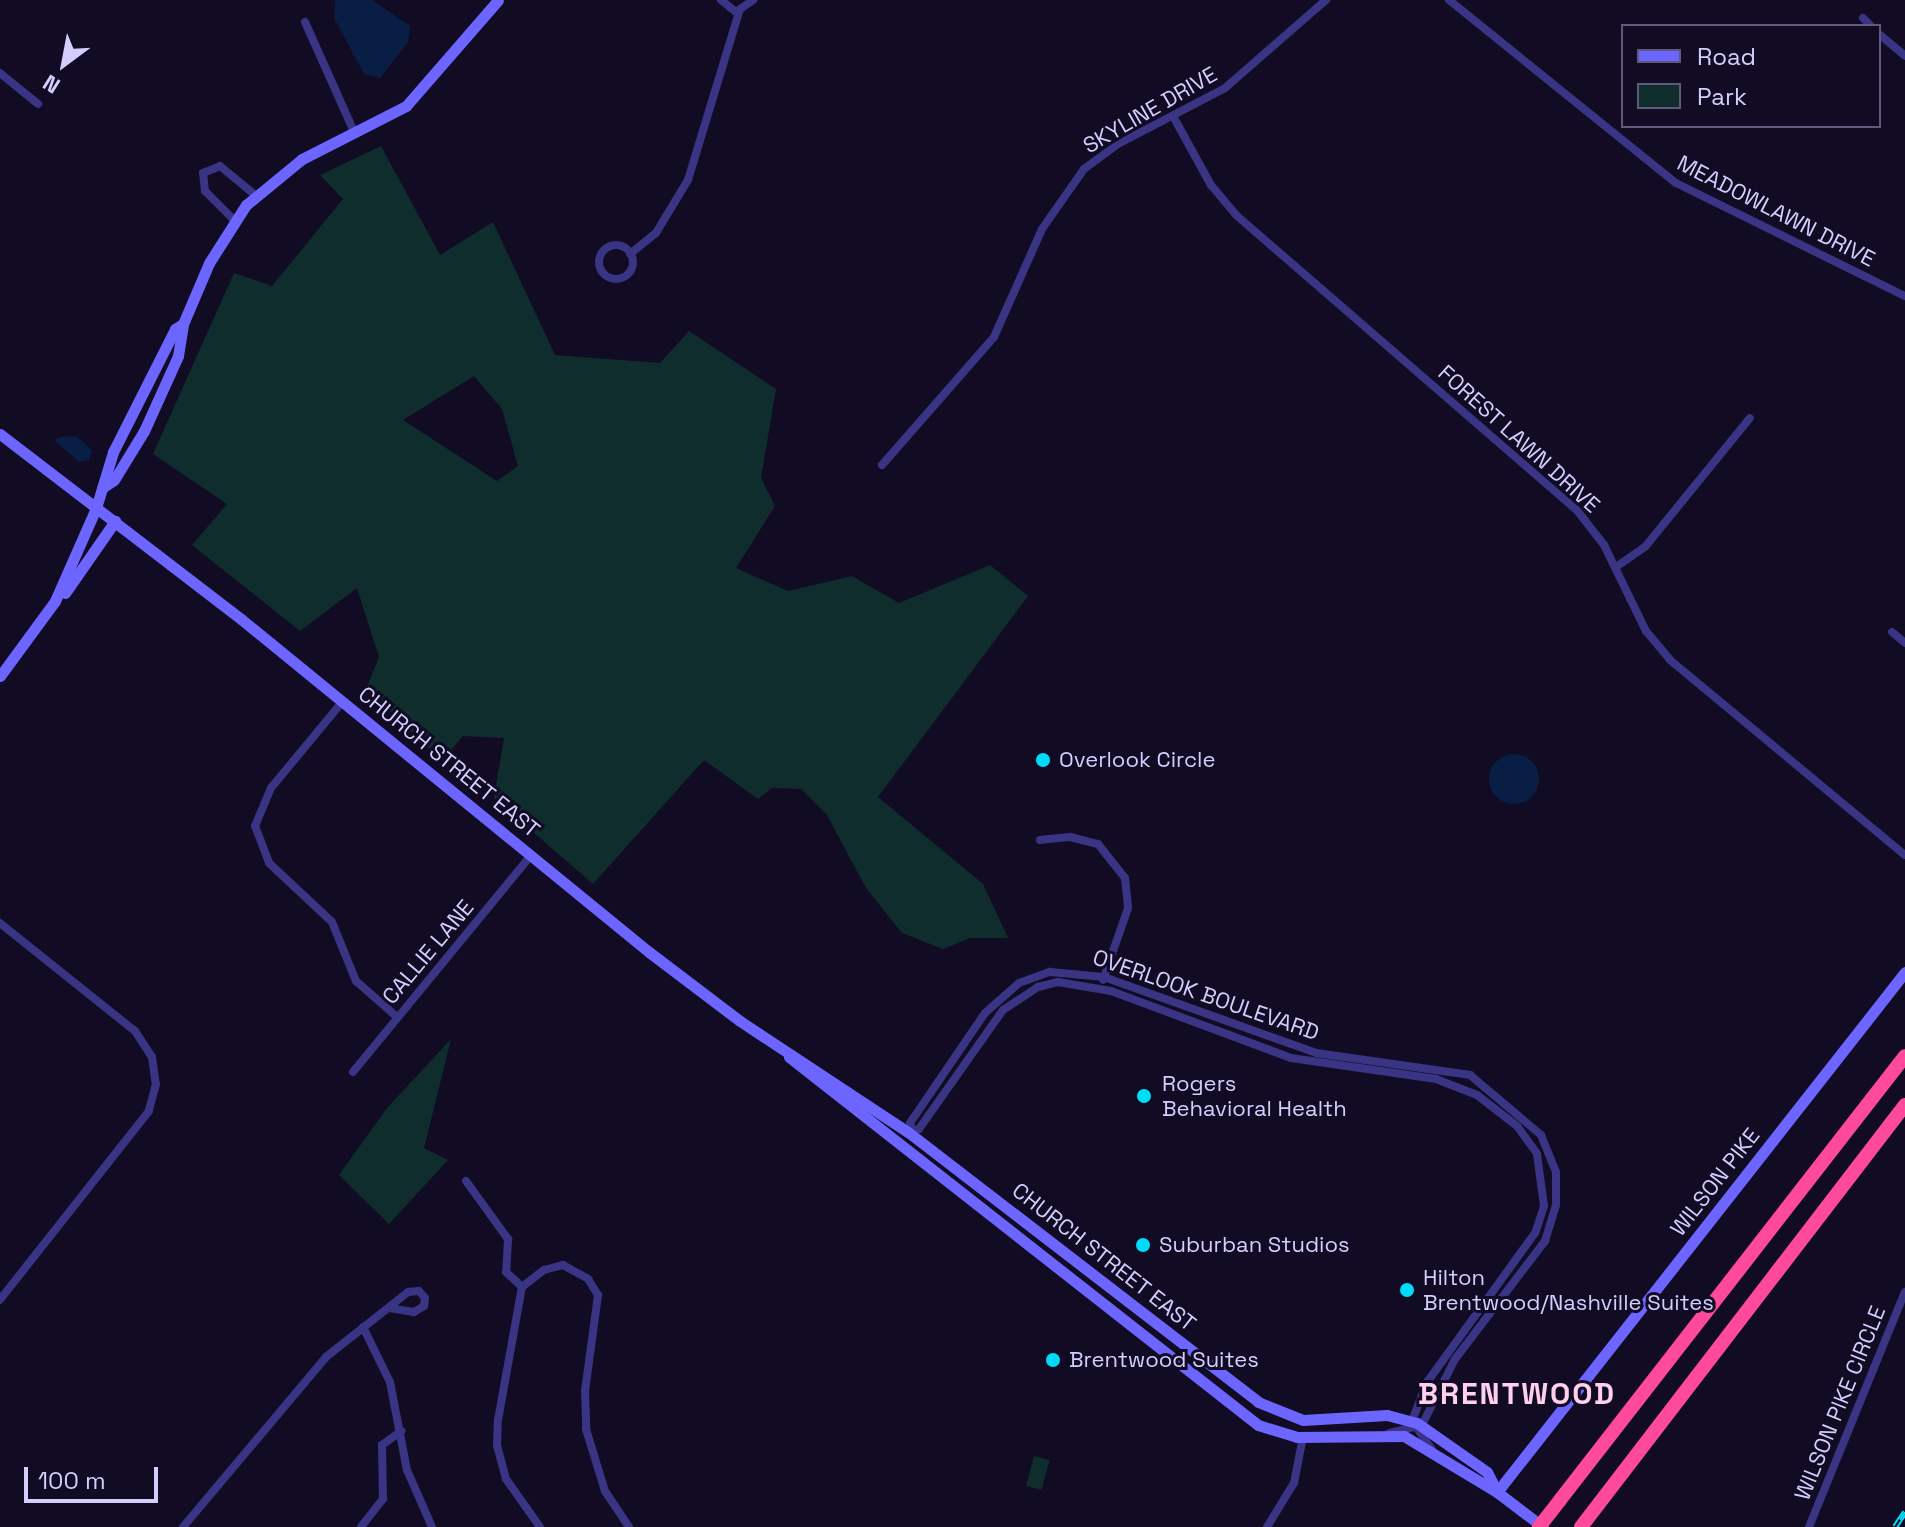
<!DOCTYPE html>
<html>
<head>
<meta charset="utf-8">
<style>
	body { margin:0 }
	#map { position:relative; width:1905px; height:1527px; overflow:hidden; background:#110c23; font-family:"Space Grotesk",sans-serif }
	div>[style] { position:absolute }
	.green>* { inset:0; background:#0f2d2c; transform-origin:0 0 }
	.water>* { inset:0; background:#091e45 }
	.round { border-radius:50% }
	.street>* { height:8px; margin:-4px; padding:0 4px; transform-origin:4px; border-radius:4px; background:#393484 }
	.street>.ring { margin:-4px; padding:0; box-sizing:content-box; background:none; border:8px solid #393484; border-radius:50% }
	.secondary>* { height:11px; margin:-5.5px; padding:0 5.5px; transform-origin:5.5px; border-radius:5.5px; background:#6c65ff }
	.highway>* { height:14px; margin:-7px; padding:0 7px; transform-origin:7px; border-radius:7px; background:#ff499c }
	.rail>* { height:6px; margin-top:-3px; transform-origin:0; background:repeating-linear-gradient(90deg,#110c23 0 9px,#00dbf9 0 18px); box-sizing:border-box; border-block:2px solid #00dbf9 }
	.highway-bridge>* { height:14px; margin:-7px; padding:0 7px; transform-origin:7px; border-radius:7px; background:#ff499c }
	.dots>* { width:22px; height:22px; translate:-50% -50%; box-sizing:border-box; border:4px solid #110c23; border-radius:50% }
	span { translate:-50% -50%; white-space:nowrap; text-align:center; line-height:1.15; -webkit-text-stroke:6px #110c23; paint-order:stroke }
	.street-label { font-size:22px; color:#d4ceff }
	.poi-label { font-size:22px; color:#d4ceff }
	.left { translate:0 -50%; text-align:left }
	.district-label { font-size:30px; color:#ffd0ed; font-weight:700; letter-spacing:2px }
	.legend { position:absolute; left:1621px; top:24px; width:260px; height:104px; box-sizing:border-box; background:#110c23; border:2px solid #5f5a7b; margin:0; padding:10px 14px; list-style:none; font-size:24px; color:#d4ceff }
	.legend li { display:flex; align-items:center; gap:16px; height:40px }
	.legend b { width:40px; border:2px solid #5f5a7b }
	.north { position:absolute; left:24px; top:24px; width:80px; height:80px; -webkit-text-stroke:6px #110c23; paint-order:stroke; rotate:212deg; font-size:22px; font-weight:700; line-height:32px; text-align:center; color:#d4ceff }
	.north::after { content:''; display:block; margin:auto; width:28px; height:36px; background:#d4ceff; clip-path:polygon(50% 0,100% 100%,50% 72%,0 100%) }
	.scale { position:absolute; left:24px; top:1467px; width:134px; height:36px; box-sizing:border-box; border:4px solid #d4ceff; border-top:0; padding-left:10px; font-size:24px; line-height:28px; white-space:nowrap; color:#d4ceff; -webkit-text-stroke:6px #110c23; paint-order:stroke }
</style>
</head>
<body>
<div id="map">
	<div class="green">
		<div style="clip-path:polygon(evenodd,381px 146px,440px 255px,493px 222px,555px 355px,660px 363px,689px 331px,776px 389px,761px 478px,775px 506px,736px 568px,788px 591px,852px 576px,899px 603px,990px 565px,1028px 596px,878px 797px,983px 884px,1008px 938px,970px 938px,943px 949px,902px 933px,866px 888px,827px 815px,801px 789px,772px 788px,758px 799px,704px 760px,593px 884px,494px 798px,504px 738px,463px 736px,442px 761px,366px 689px,379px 657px,357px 588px,300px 631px,192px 545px,227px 504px,153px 454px,234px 273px,272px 286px,343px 199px,320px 175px,381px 146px,474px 376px,502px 409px,518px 466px,497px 481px,403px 420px,474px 376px)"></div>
		<div style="clip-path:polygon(451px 1039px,424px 1148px,448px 1160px,389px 1224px,339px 1175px,387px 1108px)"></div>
		<div style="left:1034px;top:1456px;width:16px;height:31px;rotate:15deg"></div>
	</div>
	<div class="water">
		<div style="clip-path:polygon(335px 0,372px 0,410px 26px,408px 42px,380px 78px,364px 74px,334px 18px)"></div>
		<div style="clip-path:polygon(64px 436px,77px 437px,92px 450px,89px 460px,79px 462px,54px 440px)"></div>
		<div class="round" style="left:1489px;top:754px;width:50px;height:50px"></div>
	</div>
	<div class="street">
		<div style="left:721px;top:0;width:19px;rotate:39deg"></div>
		<div style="left:736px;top:12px;width:21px;rotate:-35deg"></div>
		<div style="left:1449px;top:0;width:292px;rotate:38.9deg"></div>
		<div style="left:1676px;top:183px;width:255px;rotate:26.3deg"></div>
		<div style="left:1863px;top:18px;width:11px;rotate:45deg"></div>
		<div style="left:305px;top:22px;width:123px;rotate:65.9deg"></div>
		<div style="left:1879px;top:34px;width:34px;rotate:40deg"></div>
		<div style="left:0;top:73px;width:49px;rotate:39.2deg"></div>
		<div style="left:1173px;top:116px;width:79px;rotate:61.2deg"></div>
		<div style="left:1211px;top:185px;width:39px;rotate:50deg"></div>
		<div style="left:1236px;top:215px;width:449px;rotate:40.9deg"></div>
		<div style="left:1576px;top:509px;width:46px;rotate:52.1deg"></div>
		<div style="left:1604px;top:545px;width:96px;rotate:64deg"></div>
		<div style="left:1646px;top:631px;width:38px;rotate:50deg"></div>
		<div style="left:1670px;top:660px;width:305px;rotate:39.7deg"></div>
		<div style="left:234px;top:220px;width:41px;rotate:-135deg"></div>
		<div style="left:205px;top:191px;width:18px;rotate:-96deg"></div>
		<div style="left:203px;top:173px;width:18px;rotate:-22deg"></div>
		<div style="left:220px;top:166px;width:45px;rotate:39.6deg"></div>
		<div class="ring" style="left:599px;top:245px;width:26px;height:26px"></div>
		<div style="left:630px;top:254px;width:33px;rotate:-39deg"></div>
		<div style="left:656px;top:233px;width:62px;rotate:-58.9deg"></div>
		<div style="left:688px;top:180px;width:176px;rotate:-73.1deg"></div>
		<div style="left:882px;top:465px;width:170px;rotate:-48.8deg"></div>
		<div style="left:994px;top:337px;width:118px;rotate:-66deg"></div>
		<div style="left:1042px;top:229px;width:73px;rotate:-55deg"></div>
		<div style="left:1084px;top:169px;width:42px;rotate:-36.3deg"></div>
		<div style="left:1118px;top:144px;width:121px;rotate:-27.6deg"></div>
		<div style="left:1225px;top:88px;width:134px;rotate:-41.1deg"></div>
		<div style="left:1616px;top:567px;width:35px;rotate:-35deg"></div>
		<div style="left:1645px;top:547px;width:166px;rotate:-50.9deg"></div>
		<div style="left:1892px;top:632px;width:17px;rotate:40deg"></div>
		<div style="left:343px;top:701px;width:113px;rotate:129.6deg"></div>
		<div style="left:271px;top:788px;width:41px;rotate:112.8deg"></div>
		<div style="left:255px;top:826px;width:40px;rotate:69deg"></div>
		<div style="left:269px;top:863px;width:86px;rotate:43.1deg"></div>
		<div style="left:332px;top:922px;width:64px;rotate:67.9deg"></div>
		<div style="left:356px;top:981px;width:55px;rotate:41.3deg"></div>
		<div style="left:1040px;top:840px;width:30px;rotate:-6deg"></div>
		<div style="left:1070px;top:837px;width:29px;rotate:14deg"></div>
		<div style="left:1098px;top:844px;width:43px;rotate:51.5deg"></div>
		<div style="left:1125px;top:878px;width:30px;rotate:84deg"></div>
		<div style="left:1128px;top:908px;width:76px;rotate:109.1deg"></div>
		<div style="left:0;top:923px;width:173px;rotate:38.7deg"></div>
		<div style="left:135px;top:1031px;width:31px;rotate:57deg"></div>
		<div style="left:152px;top:1057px;width:27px;rotate:82deg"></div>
		<div style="left:156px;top:1084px;width:28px;rotate:105deg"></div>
		<div style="left:149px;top:1111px;width:241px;rotate:128.3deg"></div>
		<div style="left:353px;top:1072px;width:281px;rotate:-50.6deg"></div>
		<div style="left:912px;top:1129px;width:6px;rotate:-108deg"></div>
		<div style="left:910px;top:1123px;width:133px;rotate:-55.7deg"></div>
		<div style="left:985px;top:1013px;width:45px;rotate:-41.4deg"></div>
		<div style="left:1019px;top:983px;width:33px;rotate:-20deg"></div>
		<div style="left:1050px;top:972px;width:54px;rotate:5.3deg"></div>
		<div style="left:1104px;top:977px;width:225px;rotate:19.7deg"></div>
		<div style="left:1316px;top:1053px;width:156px;rotate:8.1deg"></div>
		<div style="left:1470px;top:1075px;width:93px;rotate:40.2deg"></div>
		<div style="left:1541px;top:1135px;width:40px;rotate:68deg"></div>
		<div style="left:1556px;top:1172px;width:33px;rotate:90deg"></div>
		<div style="left:1556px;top:1205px;width:38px;rotate:107deg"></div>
		<div style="left:1545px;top:1241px;width:148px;rotate:127.3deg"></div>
		<div style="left:1455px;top:1359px;width:74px;rotate:116.6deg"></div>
		<div style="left:1422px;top:1425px;width:34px;rotate:166deg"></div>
		<div style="left:909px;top:1131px;width:10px;rotate:-11deg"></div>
		<div style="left:919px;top:1129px;width:146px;rotate:-54.8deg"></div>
		<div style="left:1003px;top:1010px;width:42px;rotate:-33.3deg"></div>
		<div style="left:1038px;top:987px;width:21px;rotate:-14deg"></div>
		<div style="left:1058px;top:982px;width:54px;rotate:9.6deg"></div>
		<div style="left:1111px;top:991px;width:192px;rotate:20.4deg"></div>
		<div style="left:1291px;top:1058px;width:147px;rotate:8.2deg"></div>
		<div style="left:1436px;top:1079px;width:44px;rotate:21.3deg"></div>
		<div style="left:1477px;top:1095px;width:51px;rotate:37.8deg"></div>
		<div style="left:1517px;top:1126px;width:34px;rotate:54deg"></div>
		<div style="left:1537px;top:1154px;width:52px;rotate:82.3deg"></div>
		<div style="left:1544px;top:1206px;width:28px;rotate:108deg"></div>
		<div style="left:1535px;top:1233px;width:184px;rotate:125.9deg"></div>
		<div style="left:1427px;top:1382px;width:42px;rotate:111deg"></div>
		<div style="left:1412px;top:1421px;width:35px;rotate:55deg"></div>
		<div style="left:466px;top:1181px;width:72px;rotate:54.1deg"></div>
		<div style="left:508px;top:1239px;width:33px;rotate:93deg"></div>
		<div style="left:506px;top:1272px;width:22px;rotate:43deg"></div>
		<div style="left:363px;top:1327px;width:61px;rotate:63.9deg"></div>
		<div style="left:390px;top:1382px;width:90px;rotate:79.1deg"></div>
		<div style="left:407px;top:1470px;width:62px;rotate:66.3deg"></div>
		<div style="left:183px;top:1527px;width:222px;rotate:-49.9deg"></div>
		<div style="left:326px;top:1357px;width:105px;rotate:-38.4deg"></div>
		<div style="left:408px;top:1292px;width:11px;rotate:-5deg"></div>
		<div style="left:419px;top:1291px;width:9px;rotate:49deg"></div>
		<div style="left:425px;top:1298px;width:8px;rotate:97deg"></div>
		<div style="left:424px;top:1306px;width:12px;rotate:149deg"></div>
		<div style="left:414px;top:1312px;width:25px;rotate:-171deg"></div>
		<div style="left:361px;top:1527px;width:36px;rotate:-52deg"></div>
		<div style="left:383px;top:1499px;width:54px;rotate:-91.1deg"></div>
		<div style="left:382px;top:1445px;width:24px;rotate:-36deg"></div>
		<div style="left:540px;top:1527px;width:59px;rotate:-125.3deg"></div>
		<div style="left:506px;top:1479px;width:34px;rotate:-105deg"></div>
		<div style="left:497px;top:1446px;width:26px;rotate:-88deg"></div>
		<div style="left:498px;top:1420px;width:135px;rotate:-79.8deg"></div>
		<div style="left:522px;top:1287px;width:28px;rotate:-38deg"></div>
		<div style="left:544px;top:1270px;width:20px;rotate:-15deg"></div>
		<div style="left:563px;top:1265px;width:29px;rotate:29deg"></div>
		<div style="left:588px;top:1279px;width:19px;rotate:58deg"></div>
		<div style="left:598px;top:1295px;width:97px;rotate:97.7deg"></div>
		<div style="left:585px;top:1391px;width:38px;rotate:88deg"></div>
		<div style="left:586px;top:1429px;width:65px;rotate:73deg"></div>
		<div style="left:605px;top:1491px;width:43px;rotate:56.3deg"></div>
		<div style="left:1267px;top:1527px;width:52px;rotate:-58.5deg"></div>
		<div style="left:1294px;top:1483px;width:47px;rotate:-78.9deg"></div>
		<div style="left:1809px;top:1527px;width:254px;rotate:-67.8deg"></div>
	</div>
	<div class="secondary">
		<div style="left:0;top:434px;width:304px;rotate:37.5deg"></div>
		<div style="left:241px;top:619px;width:527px;rotate:39.22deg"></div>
		<div style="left:649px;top:952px;width:114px;rotate:37.2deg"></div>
		<div style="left:740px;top:1021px;width:201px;rotate:33.5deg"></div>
		<div style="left:908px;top:1132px;width:442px;rotate:37.6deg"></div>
		<div style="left:1258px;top:1402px;width:48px;rotate:21.8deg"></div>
		<div style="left:1303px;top:1420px;width:84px;rotate:-3.4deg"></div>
		<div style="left:1387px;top:1415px;width:31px;rotate:15deg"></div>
		<div style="left:1417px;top:1423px;width:85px;rotate:35deg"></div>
		<div style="left:1487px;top:1472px;width:22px;rotate:63deg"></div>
		<div style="left:102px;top:488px;width:14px;rotate:-34deg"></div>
		<div style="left:114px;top:480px;width:57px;rotate:-58.5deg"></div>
		<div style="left:144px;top:431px;width:82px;rotate:-65.6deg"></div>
		<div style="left:178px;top:356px;width:32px;rotate:-81deg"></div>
		<div style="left:183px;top:324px;width:66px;rotate:-66.9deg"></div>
		<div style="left:209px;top:263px;width:69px;rotate:-57.5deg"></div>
		<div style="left:246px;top:205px;width:72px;rotate:-39.4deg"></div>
		<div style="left:302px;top:159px;width:117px;rotate:-27deg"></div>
		<div style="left:406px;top:106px;width:140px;rotate:-49deg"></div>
		<div style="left:65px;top:593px;width:88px;rotate:-55.2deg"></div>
		<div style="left:0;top:676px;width:93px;rotate:-53.7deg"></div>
		<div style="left:55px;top:601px;width:102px;rotate:-66.2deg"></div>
		<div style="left:96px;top:508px;width:59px;rotate:-73.1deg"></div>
		<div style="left:113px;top:452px;width:138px;rotate:-63.2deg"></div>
		<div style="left:175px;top:329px;width:9px;rotate:-32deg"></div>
		<div style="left:789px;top:1057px;width:596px;rotate:38.12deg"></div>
		<div style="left:1258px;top:1425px;width:41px;rotate:17.1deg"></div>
		<div style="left:1297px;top:1437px;width:107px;rotate:-0.5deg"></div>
		<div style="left:1404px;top:1436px;width:109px;rotate:31.1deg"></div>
		<div style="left:1497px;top:1492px;width:58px;rotate:37.3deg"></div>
		<div style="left:1497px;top:1492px;width:661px;rotate:-51.88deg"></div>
	</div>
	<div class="highway">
		<div style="left:1560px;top:1500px;width:562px;rotate:-52.15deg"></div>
		<div style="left:1581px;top:1527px;width:532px;rotate:-52.48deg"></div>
	</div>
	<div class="rail">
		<div style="left:1895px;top:1527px;width:18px;rotate:-56deg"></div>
	</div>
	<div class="highway-bridge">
		<div style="left:1539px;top:1527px;width:34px;rotate:-52deg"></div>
	</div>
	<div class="dots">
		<div style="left:1043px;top:760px;background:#00dbf9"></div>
		<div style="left:1144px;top:1096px;background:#00dbf9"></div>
		<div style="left:1143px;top:1245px;background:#00dbf9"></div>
		<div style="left:1407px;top:1290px;background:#00dbf9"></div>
		<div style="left:1053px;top:1360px;background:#00dbf9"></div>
	</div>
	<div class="street-label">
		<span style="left:1150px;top:110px;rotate:-30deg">SKYLINE DRIVE</span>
		<span style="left:1776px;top:211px;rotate:27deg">MEADOWLAWN DRIVE</span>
		<span style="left:1519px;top:439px;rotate:42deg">FOREST LAWN DRIVE</span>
		<span style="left:449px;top:762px;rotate:39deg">CHURCH STREET EAST</span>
		<span style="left:428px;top:952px;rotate:-50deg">CALLIE LANE</span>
		<span style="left:1206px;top:995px;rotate:19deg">OVERLOOK BOULEVARD</span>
		<span style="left:1715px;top:1182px;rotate:-52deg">WILSON PIKE</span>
		<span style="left:1104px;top:1257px;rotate:38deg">CHURCH STREET EAST</span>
		<span style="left:1840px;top:1403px;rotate:-68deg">WILSON PIKE CIRCLE</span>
	</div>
	<div class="poi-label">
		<span class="left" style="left:1059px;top:760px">Overlook Circle</span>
		<span class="left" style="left:1162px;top:1096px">Rogers<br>Behavioral Health</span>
		<span class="left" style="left:1159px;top:1245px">Suburban Studios</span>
		<span class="left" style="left:1423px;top:1290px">Hilton<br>Brentwood/Nashville Suites</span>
		<span class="left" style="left:1069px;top:1360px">Brentwood Suites</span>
	</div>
	<div class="district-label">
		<span style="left:1517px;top:1394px">BRENTWOOD</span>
	</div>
	<ul class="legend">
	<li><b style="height:10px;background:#6c65ff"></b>Road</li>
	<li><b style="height:22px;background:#0f2d2c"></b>Park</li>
	</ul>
	<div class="north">N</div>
	<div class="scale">100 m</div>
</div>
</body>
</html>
